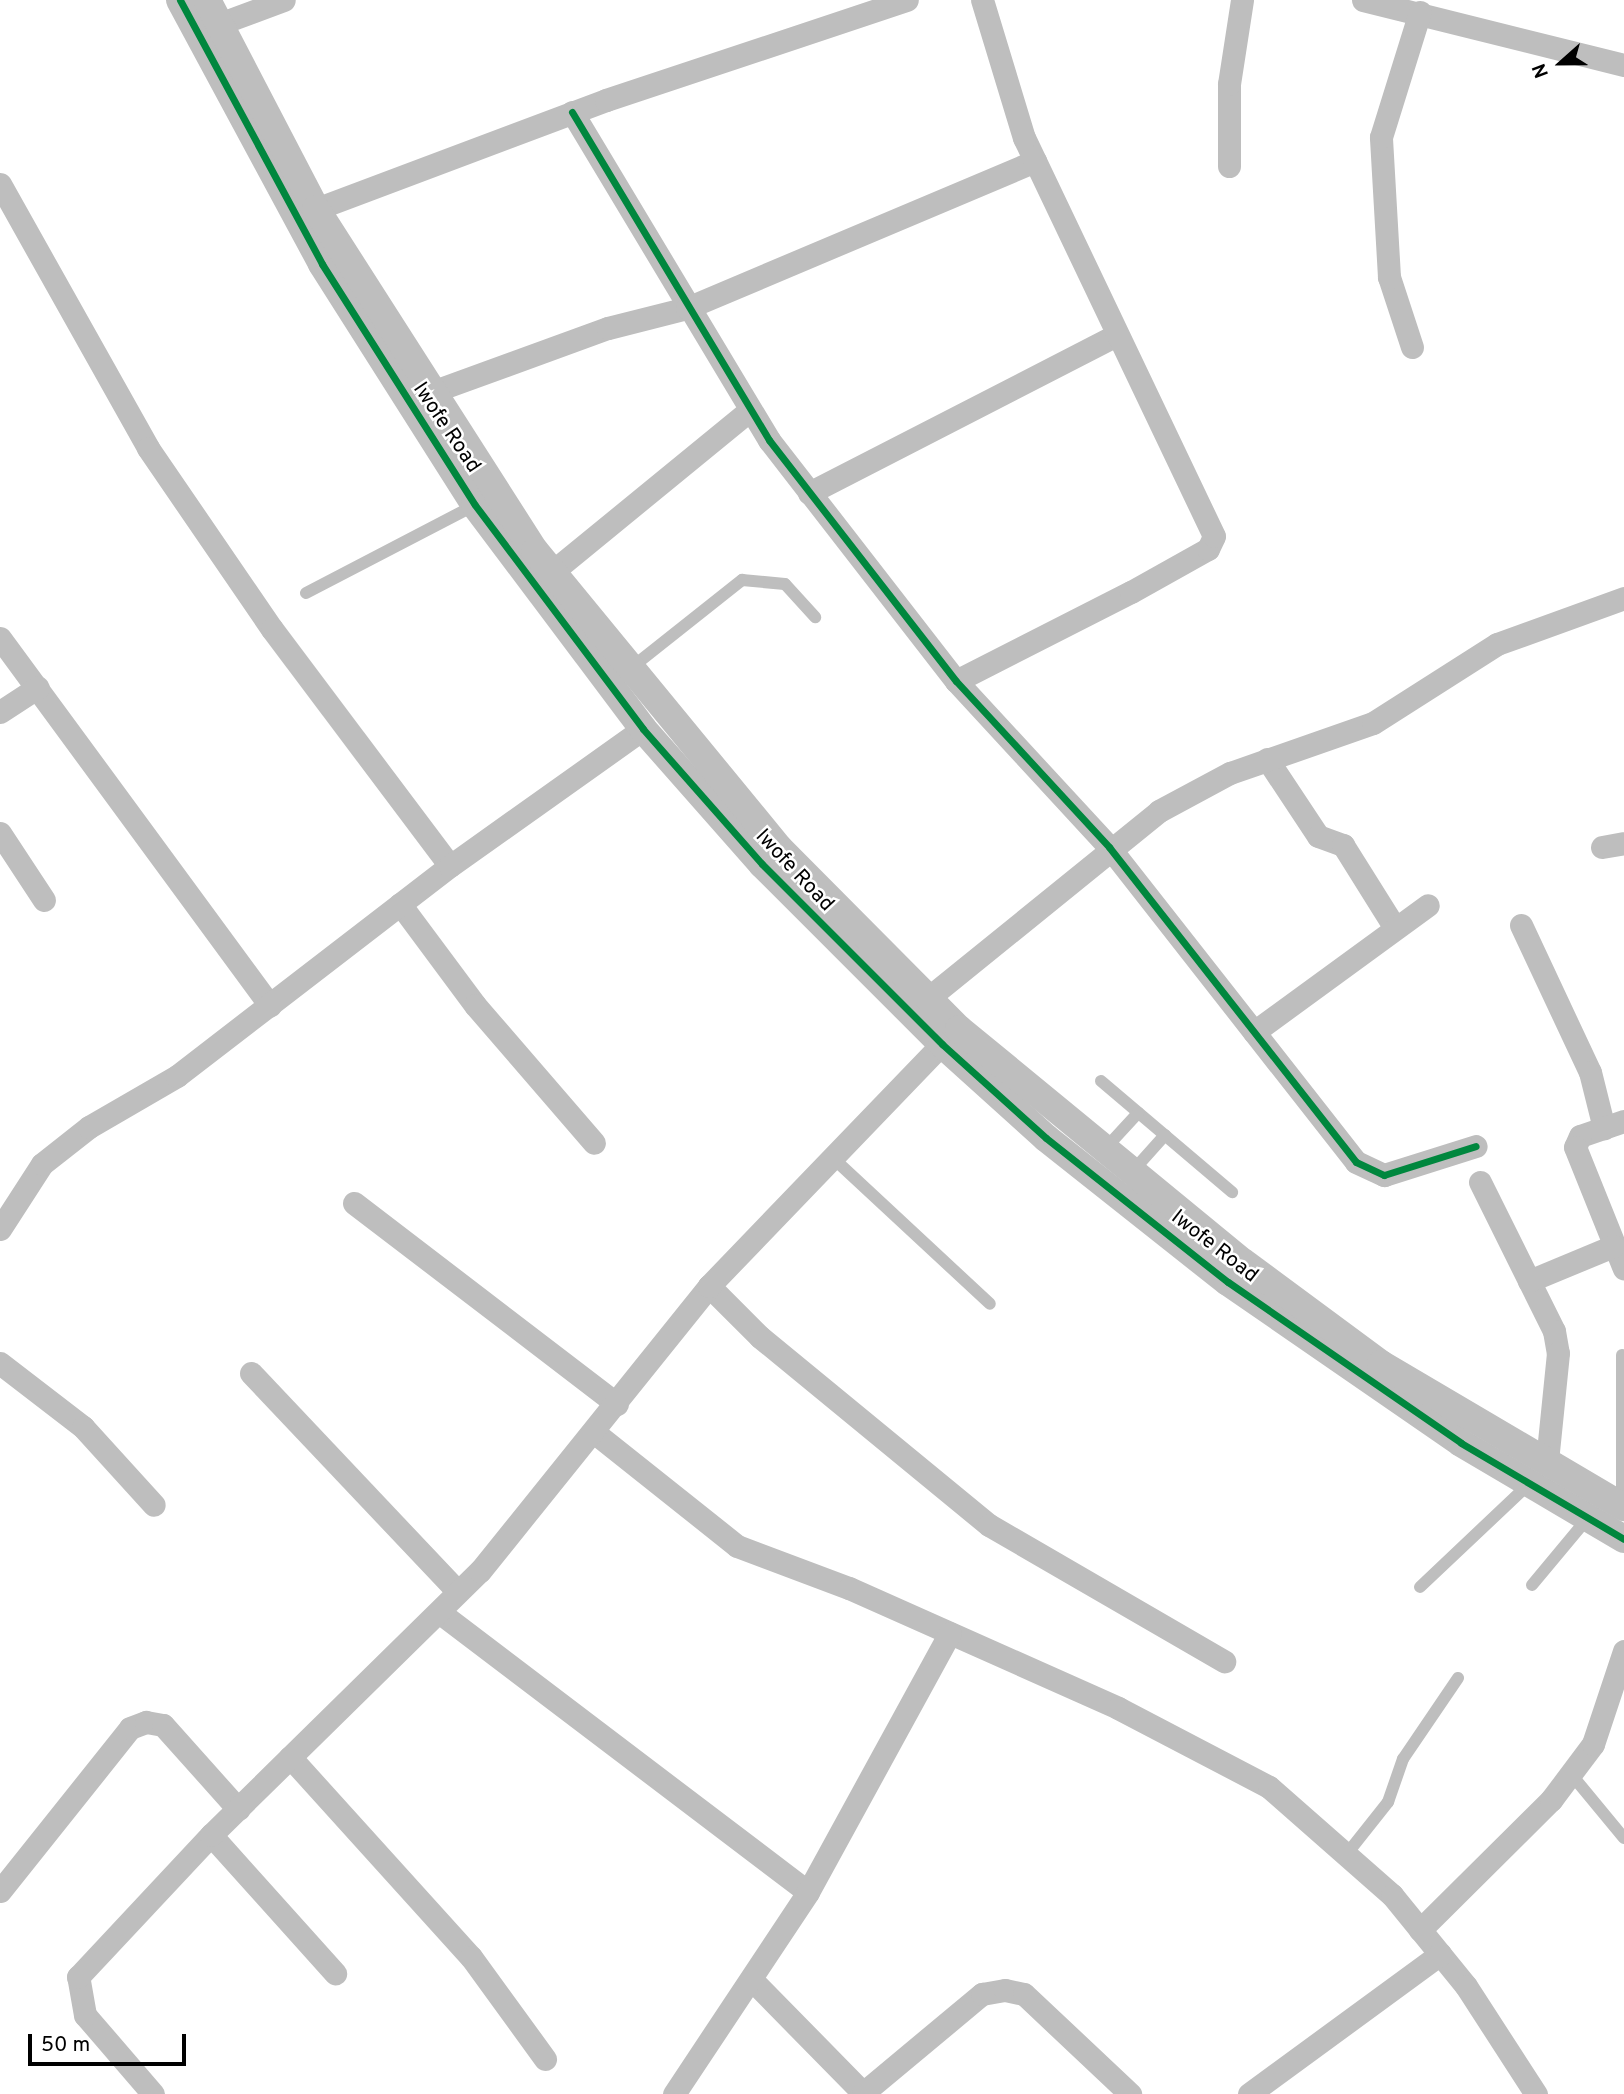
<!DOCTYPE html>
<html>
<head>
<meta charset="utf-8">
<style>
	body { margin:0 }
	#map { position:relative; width:1624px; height:2094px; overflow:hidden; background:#fff; font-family:Overpass,sans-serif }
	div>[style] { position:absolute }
	.service>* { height:12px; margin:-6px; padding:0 6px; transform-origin:6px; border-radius:6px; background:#bebebe }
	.minor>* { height:23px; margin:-11.5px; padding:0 11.5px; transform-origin:11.5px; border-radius:11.5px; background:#bebebe }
	.tertiary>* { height:28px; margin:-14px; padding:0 14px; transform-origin:14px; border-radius:14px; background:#bebebe }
	.cycleway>* { height:7px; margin:-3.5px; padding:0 3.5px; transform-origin:3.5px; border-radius:3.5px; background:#00873e }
	span { translate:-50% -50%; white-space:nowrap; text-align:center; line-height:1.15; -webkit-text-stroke:5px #fff; paint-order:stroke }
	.street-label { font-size:21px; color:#000 }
	.north { position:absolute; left:1526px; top:28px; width:70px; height:70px; -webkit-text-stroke:5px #fff; paint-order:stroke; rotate:249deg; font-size:19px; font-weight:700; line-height:28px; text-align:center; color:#000 }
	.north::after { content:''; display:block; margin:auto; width:24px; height:32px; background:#000; clip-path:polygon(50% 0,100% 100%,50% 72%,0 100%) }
	.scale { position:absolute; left:28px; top:2034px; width:158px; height:32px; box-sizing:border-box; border:4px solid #000; border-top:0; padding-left:9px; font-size:21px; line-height:24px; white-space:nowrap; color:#000; -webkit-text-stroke:5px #fff; paint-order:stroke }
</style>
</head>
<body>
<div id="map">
	<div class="service">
		<div style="left:306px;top:593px;width:191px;rotate:-27.5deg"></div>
		<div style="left:631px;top:668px;width:142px;rotate:-38.4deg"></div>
		<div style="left:742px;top:580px;width:43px;rotate:5.3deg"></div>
		<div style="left:785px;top:584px;width:45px;rotate:47.7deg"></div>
		<div style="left:1101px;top:1081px;width:172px;rotate:40.3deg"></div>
		<div style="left:1103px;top:1151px;width:52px;rotate:-47.4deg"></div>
		<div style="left:833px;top:1158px;width:214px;rotate:42.9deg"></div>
		<div style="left:1131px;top:1173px;width:51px;rotate:-48.2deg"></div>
		<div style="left:1622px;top:1355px;width:150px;rotate:90deg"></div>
		<div style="left:1532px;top:1585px;width:86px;rotate:-50.2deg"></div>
		<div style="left:1420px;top:1587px;width:149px;rotate:-43.4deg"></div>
		<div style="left:1571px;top:1774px;width:83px;rotate:50.4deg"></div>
		<div style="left:1346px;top:1855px;width:68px;rotate:-51.6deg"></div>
		<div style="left:1388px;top:1802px;width:46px;rotate:-70.8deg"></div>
		<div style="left:1403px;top:1759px;width:98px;rotate:-55.8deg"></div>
	</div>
	<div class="minor">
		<div style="left:1363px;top:0;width:269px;rotate:14deg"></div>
		<div style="left:219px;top:24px;width:69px;rotate:-20.3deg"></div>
		<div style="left:572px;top:112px;width:383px;rotate:59deg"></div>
		<div style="left:769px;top:440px;width:305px;rotate:52.2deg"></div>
		<div style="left:956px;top:681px;width:226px;rotate:47.3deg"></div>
		<div style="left:1109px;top:847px;width:400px;rotate:51.9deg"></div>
		<div style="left:1356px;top:1162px;width:31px;rotate:25deg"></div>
		<div style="left:1384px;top:1175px;width:96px;rotate:-17.5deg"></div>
		<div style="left:1229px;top:166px;width:82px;rotate:-90deg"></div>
		<div style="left:1229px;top:84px;width:85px;rotate:-81.2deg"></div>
		<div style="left:0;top:184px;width:303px;rotate:60.7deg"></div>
		<div style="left:148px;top:448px;width:219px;rotate:55.6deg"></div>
		<div style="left:272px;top:629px;width:296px;rotate:53.1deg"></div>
		<div style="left:316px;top:209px;width:310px;rotate:-20.6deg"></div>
		<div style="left:606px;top:100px;width:317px;rotate:-18.4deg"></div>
		<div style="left:1412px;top:347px;width:74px;rotate:-108.2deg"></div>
		<div style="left:1389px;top:277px;width:140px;rotate:-93.3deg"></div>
		<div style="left:1381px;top:137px;width:131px;rotate:-72.7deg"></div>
		<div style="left:429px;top:393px;width:190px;rotate:-20deg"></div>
		<div style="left:608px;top:328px;width:81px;rotate:-14.2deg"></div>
		<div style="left:687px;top:308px;width:378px;rotate:-22.9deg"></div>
		<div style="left:809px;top:493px;width:345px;rotate:-27.2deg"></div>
		<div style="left:552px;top:572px;width:256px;rotate:-39.3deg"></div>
		<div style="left:0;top:638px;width:456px;rotate:53.7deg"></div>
		<div style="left:956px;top:681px;width:196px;rotate:-27deg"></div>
		<div style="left:1131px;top:592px;width:88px;rotate:-29.2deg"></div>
		<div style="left:1208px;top:549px;width:14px;rotate:-65deg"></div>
		<div style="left:1214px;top:536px;width:441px;rotate:-115.5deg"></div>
		<div style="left:1024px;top:138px;width:144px;rotate:-106.9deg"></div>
		<div style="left:0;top:712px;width:45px;rotate:-33.3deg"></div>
		<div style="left:1267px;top:759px;width:92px;rotate:56.5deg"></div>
		<div style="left:1318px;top:836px;width:27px;rotate:20deg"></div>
		<div style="left:1343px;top:845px;width:98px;rotate:57.9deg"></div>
		<div style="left:0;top:833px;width:80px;rotate:56.7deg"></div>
		<div style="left:1602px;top:847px;width:22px;rotate:-10deg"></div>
		<div style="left:400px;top:904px;width:126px;rotate:53.4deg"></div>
		<div style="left:475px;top:1005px;width:182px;rotate:49.2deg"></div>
		<div style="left:1521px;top:925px;width:162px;rotate:64.9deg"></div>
		<div style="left:1590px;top:1072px;width:58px;rotate:76deg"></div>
		<div style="left:927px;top:999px;width:299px;rotate:-39deg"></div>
		<div style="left:1159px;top:811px;width:81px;rotate:-28.2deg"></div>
		<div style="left:1230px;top:773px;width:151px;rotate:-19.3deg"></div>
		<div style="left:1373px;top:723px;width:147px;rotate:-32.5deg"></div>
		<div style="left:1497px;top:644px;width:135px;rotate:-19.9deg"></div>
		<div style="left:1254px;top:1032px;width:215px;rotate:-36.1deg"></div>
		<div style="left:1624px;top:1121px;width:46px;rotate:161.2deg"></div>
		<div style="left:1580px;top:1136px;width:12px;rotate:114deg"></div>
		<div style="left:1575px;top:1147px;width:131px;rotate:68.1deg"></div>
		<div style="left:1480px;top:1182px;width:166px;rotate:63.6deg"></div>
		<div style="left:1554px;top:1331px;width:22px;rotate:80deg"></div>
		<div style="left:1558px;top:1353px;width:109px;rotate:95.8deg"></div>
		<div style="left:354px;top:1203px;width:331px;rotate:37.4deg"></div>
		<div style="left:0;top:1229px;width:77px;rotate:-57.1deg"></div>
		<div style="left:42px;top:1164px;width:60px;rotate:-38.2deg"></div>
		<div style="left:89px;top:1127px;width:102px;rotate:-30.1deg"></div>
		<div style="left:177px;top:1076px;width:344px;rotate:-37.6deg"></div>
		<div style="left:450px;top:866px;width:237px;rotate:-35.4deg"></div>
		<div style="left:1529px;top:1281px;width:91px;rotate:-22.6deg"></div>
		<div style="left:709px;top:1286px;width:72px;rotate:45deg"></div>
		<div style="left:760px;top:1337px;width:296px;rotate:39.4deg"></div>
		<div style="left:989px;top:1525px;width:272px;rotate:30.1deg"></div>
		<div style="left:0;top:1363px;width:105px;rotate:37.6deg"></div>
		<div style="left:83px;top:1427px;width:105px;rotate:47.7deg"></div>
		<div style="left:251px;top:1373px;width:301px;rotate:46.6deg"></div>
		<div style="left:595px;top:1433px;width:181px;rotate:38.5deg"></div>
		<div style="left:737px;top:1546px;width:120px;rotate:20.6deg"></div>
		<div style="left:849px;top:1588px;width:295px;rotate:24deg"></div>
		<div style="left:1118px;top:1708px;width:170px;rotate:27.6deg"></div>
		<div style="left:1269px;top:1787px;width:164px;rotate:41.3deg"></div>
		<div style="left:1392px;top:1895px;width:117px;rotate:50.9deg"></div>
		<div style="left:1466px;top:1986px;width:129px;rotate:57.1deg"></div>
		<div style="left:439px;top:1612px;width:463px;rotate:37.2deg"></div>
		<div style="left:290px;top:1757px;width:270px;rotate:47.9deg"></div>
		<div style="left:471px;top:1957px;width:126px;rotate:54deg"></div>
		<div style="left:211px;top:1835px;width:186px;rotate:48.1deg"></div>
		<div style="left:0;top:1891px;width:208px;rotate:-51.4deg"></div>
		<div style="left:130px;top:1728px;width:17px;rotate:-21deg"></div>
		<div style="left:146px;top:1722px;width:17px;rotate:10deg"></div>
		<div style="left:163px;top:1725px;width:113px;rotate:48.2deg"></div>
		<div style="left:1420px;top:1930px;width:185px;rotate:-44.8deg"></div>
		<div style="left:1551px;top:1800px;width:70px;rotate:-53.1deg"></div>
		<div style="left:1593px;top:1744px;width:98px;rotate:-71.6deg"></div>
		<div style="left:753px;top:1981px;width:158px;rotate:45.5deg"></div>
		<div style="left:863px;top:2093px;width:155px;rotate:-39.8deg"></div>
		<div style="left:982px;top:1994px;width:23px;rotate:-10deg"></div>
		<div style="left:1005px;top:1990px;width:19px;rotate:12deg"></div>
		<div style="left:1024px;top:1994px;width:146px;rotate:43.3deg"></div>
		<div style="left:153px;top:2094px;width:104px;rotate:-130.7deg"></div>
		<div style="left:85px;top:2015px;width:39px;rotate:-100deg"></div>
		<div style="left:78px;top:1977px;width:195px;rotate:-46.9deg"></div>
		<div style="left:211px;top:1835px;width:377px;rotate:-44.5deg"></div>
		<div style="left:480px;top:1571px;width:366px;rotate:-51.2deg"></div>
		<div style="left:709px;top:1286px;width:336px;rotate:-46.1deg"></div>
		<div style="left:674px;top:2094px;width:242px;rotate:-56.4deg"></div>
		<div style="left:808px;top:1892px;width:295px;rotate:-61.3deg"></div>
		<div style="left:1249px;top:2094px;width:237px;rotate:-36.2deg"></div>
	</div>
	<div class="tertiary">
		<div style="left:180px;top:0;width:300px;rotate:61.7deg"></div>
		<div style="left:322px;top:264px;width:285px;rotate:57.6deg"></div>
		<div style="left:475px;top:505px;width:280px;rotate:53.1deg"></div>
		<div style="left:643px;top:729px;width:180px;rotate:48.6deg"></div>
		<div style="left:762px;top:864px;width:255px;rotate:45deg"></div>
		<div style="left:942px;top:1044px;width:140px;rotate:42.1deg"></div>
		<div style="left:1046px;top:1138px;width:232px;rotate:38.4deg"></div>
		<div style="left:1228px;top:1282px;width:283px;rotate:34.6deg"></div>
		<div style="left:1461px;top:1443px;width:189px;rotate:30.5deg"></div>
		<div style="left:207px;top:0;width:236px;rotate:62.5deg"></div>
		<div style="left:316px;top:209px;width:406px;rotate:57.4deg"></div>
		<div style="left:535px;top:551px;width:386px;rotate:50.6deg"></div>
		<div style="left:780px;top:849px;width:254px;rotate:45.2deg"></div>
		<div style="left:959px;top:1029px;width:367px;rotate:39.4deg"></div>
		<div style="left:1243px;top:1262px;width:172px;rotate:36.5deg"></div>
		<div style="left:1381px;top:1364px;width:282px;rotate:30.5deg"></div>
	</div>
	<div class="cycleway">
		<div style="left:180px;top:0;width:300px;rotate:61.7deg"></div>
		<div style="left:322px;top:264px;width:285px;rotate:57.6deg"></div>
		<div style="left:475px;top:505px;width:280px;rotate:53.1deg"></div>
		<div style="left:643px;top:729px;width:180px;rotate:48.6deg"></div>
		<div style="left:762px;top:864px;width:255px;rotate:45deg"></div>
		<div style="left:942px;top:1044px;width:140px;rotate:42.1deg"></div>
		<div style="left:1046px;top:1138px;width:232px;rotate:38.4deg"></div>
		<div style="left:1228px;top:1282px;width:283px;rotate:34.6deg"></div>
		<div style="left:1461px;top:1443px;width:189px;rotate:30.5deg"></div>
		<div style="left:572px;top:112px;width:383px;rotate:59deg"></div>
		<div style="left:769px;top:440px;width:305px;rotate:52.2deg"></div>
		<div style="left:956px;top:681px;width:226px;rotate:47.3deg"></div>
		<div style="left:1109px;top:847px;width:400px;rotate:51.9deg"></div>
		<div style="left:1356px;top:1162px;width:31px;rotate:25deg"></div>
		<div style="left:1384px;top:1175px;width:96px;rotate:-17.5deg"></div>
	</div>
	<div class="street-label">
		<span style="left:446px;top:428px;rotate:56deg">Iwofe Road</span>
		<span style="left:794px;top:871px;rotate:47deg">Iwofe Road</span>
		<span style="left:1214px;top:1247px;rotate:38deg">Iwofe Road</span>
	</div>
	<div class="north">N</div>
	<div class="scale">50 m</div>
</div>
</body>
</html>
